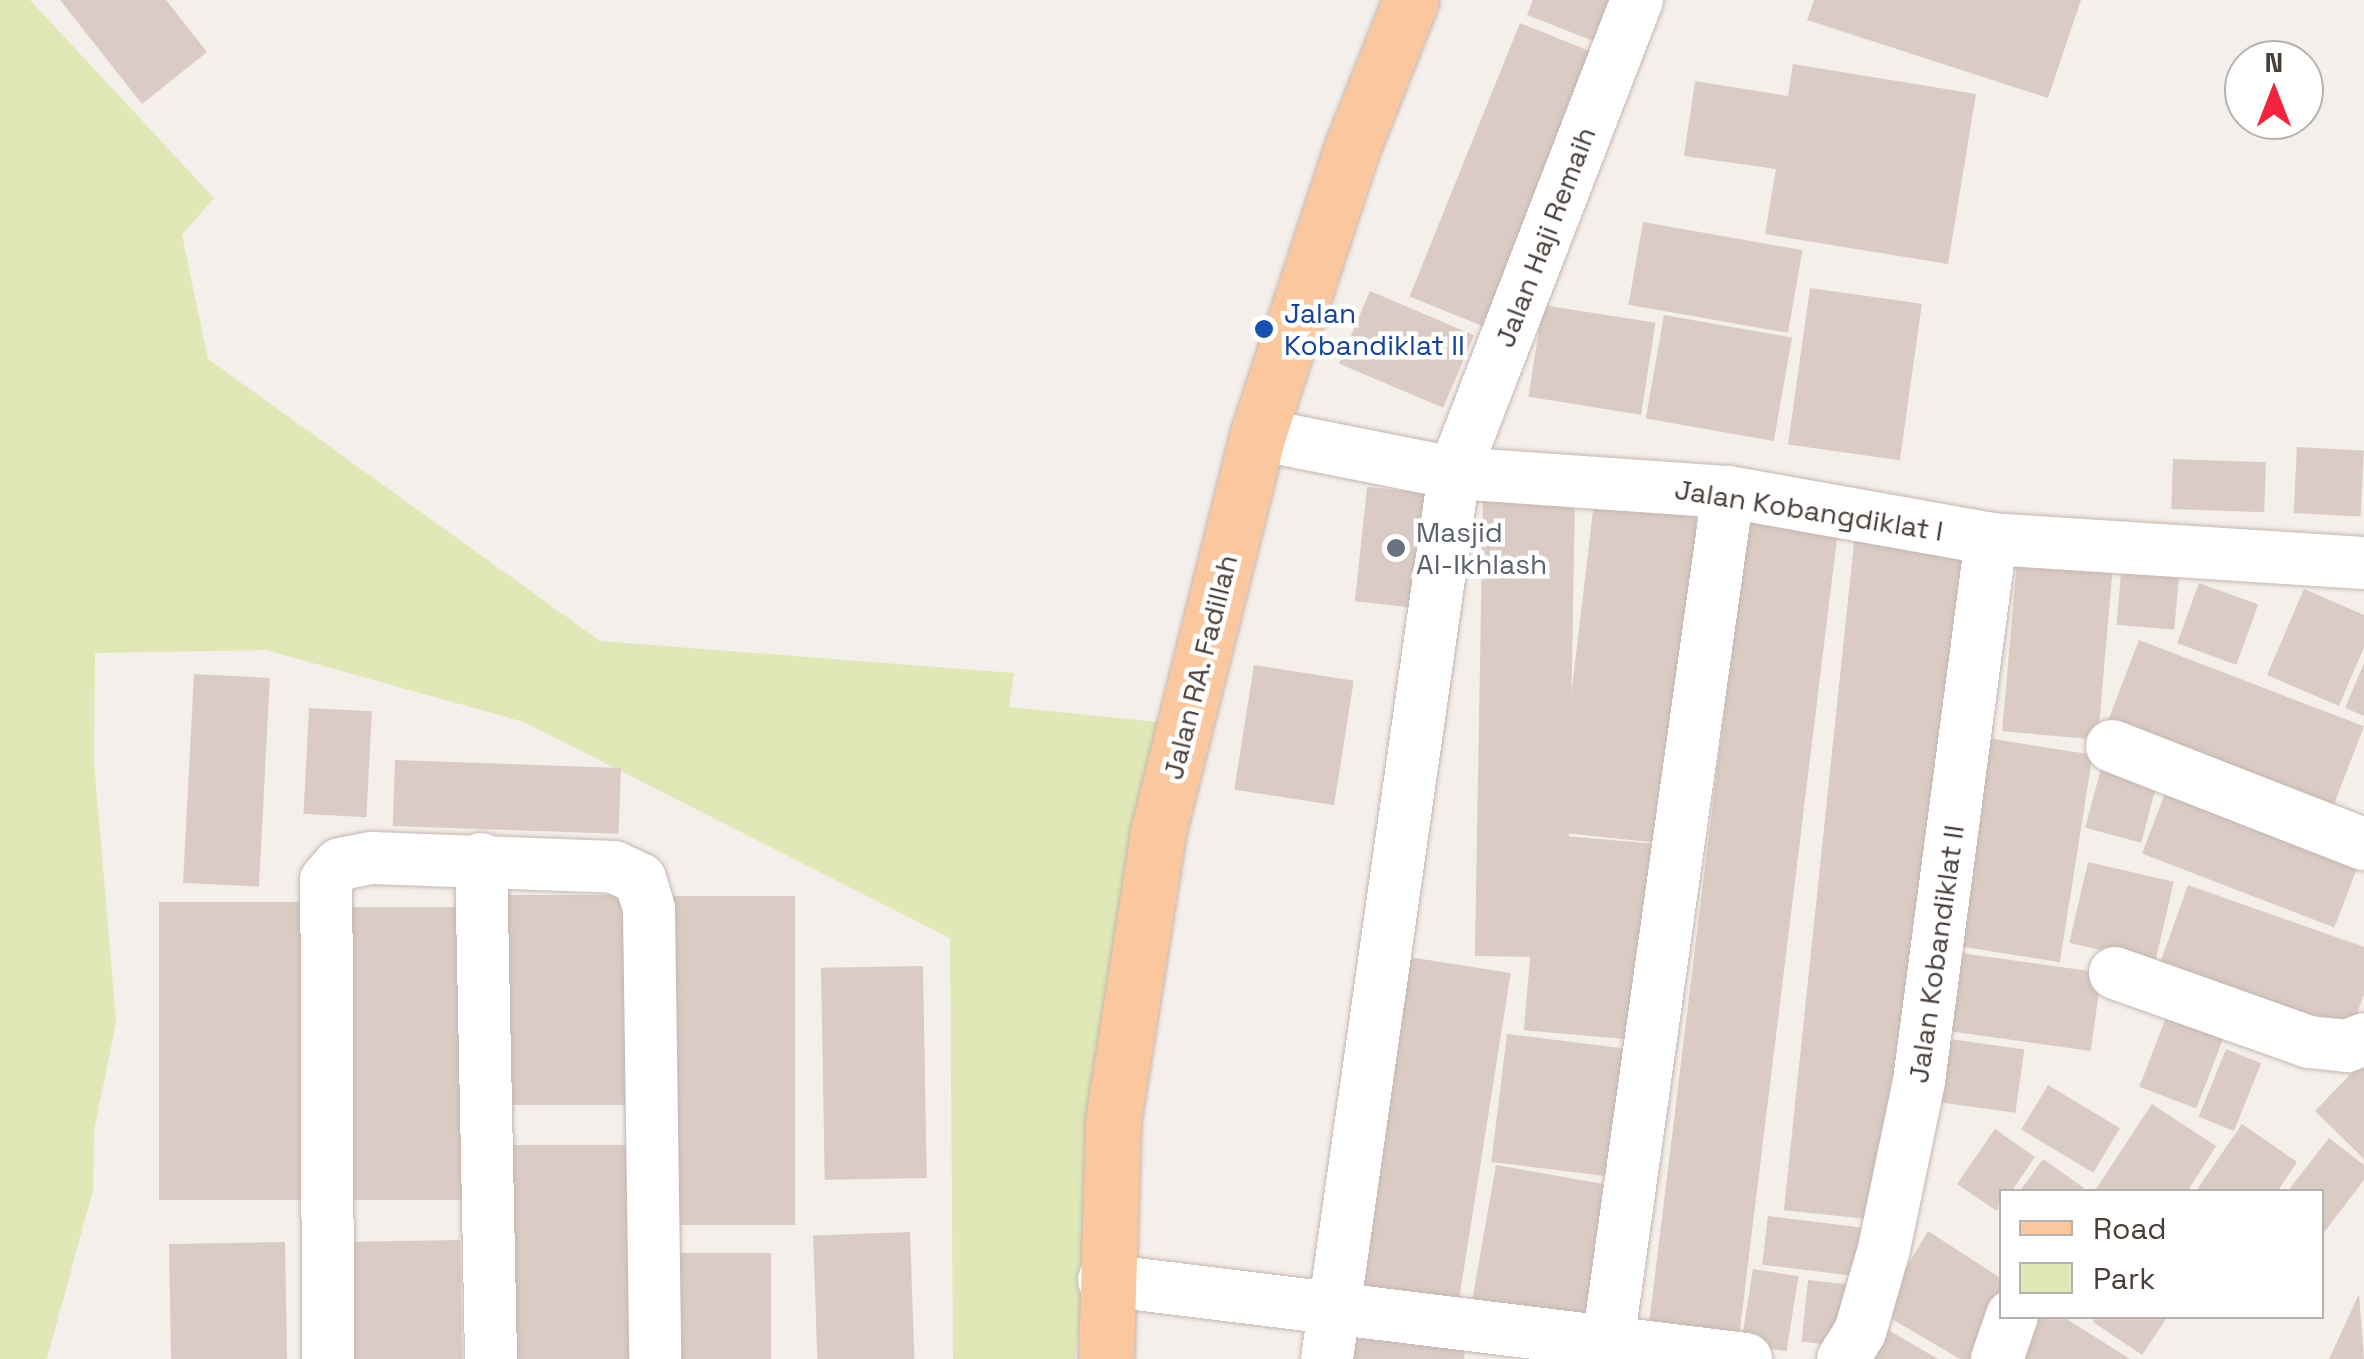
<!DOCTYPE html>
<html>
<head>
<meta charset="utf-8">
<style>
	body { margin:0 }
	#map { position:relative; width:2364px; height:1359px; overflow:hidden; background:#f5efeb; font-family:"Space Grotesk",sans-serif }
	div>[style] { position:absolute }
	.green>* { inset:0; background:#dfe8b6 }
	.building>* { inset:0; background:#dacbc4; transform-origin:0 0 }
	.roads { filter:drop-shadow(0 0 2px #c4b7b1) drop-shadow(0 0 2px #c4b7b1) }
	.minor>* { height:52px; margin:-26px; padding:0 26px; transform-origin:26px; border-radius:26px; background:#fff }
	.major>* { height:55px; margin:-27.5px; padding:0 27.5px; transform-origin:27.5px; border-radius:27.5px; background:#fbc79e }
	.dots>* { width:28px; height:28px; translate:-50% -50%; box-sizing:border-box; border:5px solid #fff; border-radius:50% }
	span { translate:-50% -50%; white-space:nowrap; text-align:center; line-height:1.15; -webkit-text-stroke:9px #fff; paint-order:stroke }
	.street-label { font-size:28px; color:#493e39 }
	.transit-label { font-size:28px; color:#164399 }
	.left { translate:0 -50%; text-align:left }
	.worship-label { font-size:28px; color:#5b616d }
	.legend { position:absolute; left:1999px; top:1189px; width:325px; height:130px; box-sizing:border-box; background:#fff; border:2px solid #b6b2b0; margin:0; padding:12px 18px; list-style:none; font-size:30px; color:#493e39 }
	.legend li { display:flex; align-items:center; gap:20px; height:50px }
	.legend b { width:50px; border:2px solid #b6b2b0 }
	.north { position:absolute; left:2224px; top:40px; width:100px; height:100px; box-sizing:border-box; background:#fff; border:2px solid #b6b2b0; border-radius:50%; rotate:0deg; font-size:28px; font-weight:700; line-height:40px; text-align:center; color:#493e39 }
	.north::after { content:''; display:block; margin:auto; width:35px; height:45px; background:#f4243f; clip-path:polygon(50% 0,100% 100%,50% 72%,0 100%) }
</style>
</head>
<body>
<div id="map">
	<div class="green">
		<div style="clip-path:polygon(0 0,30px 0,214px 198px,182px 235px,208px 359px,600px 641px,1014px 673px,1009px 707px,1168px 723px,1075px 1359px,953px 1359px,950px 938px,524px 722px,266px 650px,95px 653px,94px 761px,116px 1022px,94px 1131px,93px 1190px,47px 1359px,0 1359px)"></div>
	</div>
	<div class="building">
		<div style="clip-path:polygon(60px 0,166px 0,207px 52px,142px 104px)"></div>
		<div style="clip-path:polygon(1533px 0,1618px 0,1601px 44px,1527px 15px)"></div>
		<div style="clip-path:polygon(1814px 0,2081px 0,2048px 98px,1807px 20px)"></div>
		<div style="left:1520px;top:23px;width:84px;height:295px;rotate:22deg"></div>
		<div style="clip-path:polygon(1793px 64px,1976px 94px,1948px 264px,1765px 234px,1776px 169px,1684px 156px,1695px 81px,1788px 96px)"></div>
		<div style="left:1643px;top:222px;width:162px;height:84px;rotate:10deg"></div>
		<div style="left:1810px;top:288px;width:113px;height:158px;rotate:8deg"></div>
		<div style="left:1370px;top:291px;width:113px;height:79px;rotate:23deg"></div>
		<div style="left:1543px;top:305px;width:114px;height:93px;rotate:9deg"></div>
		<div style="left:1664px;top:315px;width:130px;height:105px;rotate:10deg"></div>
		<div style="left:2297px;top:447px;width:67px;height:66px;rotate:3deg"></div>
		<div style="left:2173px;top:459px;width:93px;height:50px;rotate:2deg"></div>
		<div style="left:1367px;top:487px;width:72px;height:115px;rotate:6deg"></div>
		<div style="left:1483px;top:492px;width:92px;height:464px;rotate:1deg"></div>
		<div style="clip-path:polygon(1595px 494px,1694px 501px,1699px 554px,1669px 844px,1555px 832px)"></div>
		<div style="left:1749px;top:509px;width:91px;height:834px;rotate:7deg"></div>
		<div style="left:1856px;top:524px;width:109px;height:690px;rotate:6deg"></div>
		<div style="left:2018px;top:550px;width:96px;height:182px;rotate:5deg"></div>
		<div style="left:2123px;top:551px;width:58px;height:74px;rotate:5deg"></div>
		<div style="left:2199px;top:583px;width:63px;height:64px;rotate:20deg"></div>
		<div style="clip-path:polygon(2304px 589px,2364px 615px,2364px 647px,2339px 706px,2267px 675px)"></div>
		<div style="left:2139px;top:640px;width:241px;height:93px;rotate:21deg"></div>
		<div style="clip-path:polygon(2364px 663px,2364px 716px,2345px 708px)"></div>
		<div style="left:1254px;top:665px;width:101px;height:126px;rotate:9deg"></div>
		<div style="left:194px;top:674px;width:76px;height:209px;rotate:3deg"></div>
		<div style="left:309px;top:708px;width:63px;height:106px;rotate:3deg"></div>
		<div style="left:1987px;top:738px;width:107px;height:210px;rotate:9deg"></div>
		<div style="left:395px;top:760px;width:226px;height:66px;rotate:2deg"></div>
		<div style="left:2103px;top:761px;width:58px;height:69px;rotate:15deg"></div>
		<div style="left:2171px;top:778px;width:206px;height:81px;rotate:21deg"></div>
		<div style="left:1541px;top:834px;width:116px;height:197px;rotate:5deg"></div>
		<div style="left:2088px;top:862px;width:88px;height:83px;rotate:13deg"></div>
		<div style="clip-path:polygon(2188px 885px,2364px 947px,2364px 994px,2349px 1036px,2158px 969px)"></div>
		<div style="left:499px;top:895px;width:128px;height:210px"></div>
		<div style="left:670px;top:896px;width:125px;height:329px"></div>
		<div style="left:159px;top:902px;width:146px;height:298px"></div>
		<div style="left:331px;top:907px;width:140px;height:293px"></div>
		<div style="left:1961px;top:953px;width:142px;height:79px;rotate:8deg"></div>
		<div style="left:1409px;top:957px;width:103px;height:335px;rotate:9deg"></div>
		<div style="left:923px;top:966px;width:212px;height:102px;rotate:89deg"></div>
		<div style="left:2168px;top:1012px;width:61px;height:80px;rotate:21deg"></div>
		<div style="left:1507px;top:1034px;width:119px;height:129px;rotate:7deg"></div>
		<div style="left:1950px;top:1039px;width:75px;height:64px;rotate:8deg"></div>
		<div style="left:2226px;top:1049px;width:38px;height:73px;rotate:22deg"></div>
		<div style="clip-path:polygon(2364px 1060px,2364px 1159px,2315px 1111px)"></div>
		<div style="left:2048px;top:1085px;width:84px;height:52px;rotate:31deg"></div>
		<div style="clip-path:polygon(2152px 1104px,2216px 1146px,2187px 1192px,2094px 1192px)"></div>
		<div style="clip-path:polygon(2242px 1124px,2297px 1162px,2277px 1192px,2202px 1192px,2198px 1188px)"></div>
		<div style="clip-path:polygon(1995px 1129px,2035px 1157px,2011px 1192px,2002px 1192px,1997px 1211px,1957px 1184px)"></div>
		<div style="clip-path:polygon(2329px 1138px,2364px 1165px,2364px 1180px,2322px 1235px,2322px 1192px,2287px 1192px)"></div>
		<div style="left:498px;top:1145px;width:136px;height:214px"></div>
		<div style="clip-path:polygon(2043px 1159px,2084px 1188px,2082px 1192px,2019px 1192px)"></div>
		<div style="left:1496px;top:1165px;width:122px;height:143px;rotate:10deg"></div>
		<div style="left:1768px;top:1216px;width:102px;height:49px;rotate:7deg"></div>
		<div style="clip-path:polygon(1928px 1231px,2002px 1279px,2002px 1312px,1982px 1359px,1960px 1359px,1880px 1312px)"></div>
		<div style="left:910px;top:1232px;width:127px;height:97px;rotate:88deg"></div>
		<div style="left:460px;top:1240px;width:119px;height:120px;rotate:89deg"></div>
		<div style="left:285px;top:1242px;width:117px;height:116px;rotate:89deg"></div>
		<div style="left:678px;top:1253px;width:93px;height:106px"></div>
		<div style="left:1753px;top:1269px;width:46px;height:76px;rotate:9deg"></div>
		<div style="left:1808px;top:1280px;width:45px;height:62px;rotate:6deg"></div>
		<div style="clip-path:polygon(2359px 1294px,2364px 1359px,2329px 1359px)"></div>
		<div style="clip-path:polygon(2037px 1316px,2062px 1316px,2130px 1359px,2010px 1359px)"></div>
		<div style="clip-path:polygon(2097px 1316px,2168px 1316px,2142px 1355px,2093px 1322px)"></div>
		<div style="clip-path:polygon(1358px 1318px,1467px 1335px,1464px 1359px,1352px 1359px)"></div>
		<div style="clip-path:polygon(1883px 1327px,1938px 1359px,1865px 1359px)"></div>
	</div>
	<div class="roads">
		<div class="minor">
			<div style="left:1258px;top:434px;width:200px;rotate:11.3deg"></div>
			<div style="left:1454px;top:473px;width:275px;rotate:4deg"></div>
			<div style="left:1728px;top:492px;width:267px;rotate:10.1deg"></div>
			<div style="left:1991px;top:539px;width:374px;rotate:3.7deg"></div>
			<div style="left:2112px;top:746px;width:270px;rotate:21.3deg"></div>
			<div style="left:481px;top:859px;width:500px;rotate:88.85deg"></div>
			<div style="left:2115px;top:973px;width:206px;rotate:19.6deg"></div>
			<div style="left:2309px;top:1042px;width:38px;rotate:6deg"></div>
			<div style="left:2347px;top:1046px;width:18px;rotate:-22deg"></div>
			<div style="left:1104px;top:1280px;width:647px;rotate:7.02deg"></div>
			<div style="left:1608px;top:1342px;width:858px;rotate:-81.96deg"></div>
			<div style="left:328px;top:1359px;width:479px;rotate:-90.2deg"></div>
			<div style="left:326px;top:880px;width:21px;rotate:-49deg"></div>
			<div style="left:340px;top:864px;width:33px;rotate:-11deg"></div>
			<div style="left:372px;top:858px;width:242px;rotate:2.1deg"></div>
			<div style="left:614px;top:867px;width:29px;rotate:25deg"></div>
			<div style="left:640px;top:879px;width:31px;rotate:73deg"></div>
			<div style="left:649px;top:909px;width:450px;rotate:89.2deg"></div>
			<div style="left:1327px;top:1359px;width:895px;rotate:-81.84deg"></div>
			<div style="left:1454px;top:473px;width:507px;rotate:-68.85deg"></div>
			<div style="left:1843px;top:1359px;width:32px;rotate:-58deg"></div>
			<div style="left:1860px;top:1332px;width:86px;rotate:-73.9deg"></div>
			<div style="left:1884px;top:1249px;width:172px;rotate:-78.2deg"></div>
			<div style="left:1919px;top:1081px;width:547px;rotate:-82.43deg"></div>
			<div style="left:1997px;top:1359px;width:46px;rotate:-70.8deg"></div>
		</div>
		<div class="major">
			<div style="left:1106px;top:1359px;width:238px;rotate:-88.3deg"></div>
			<div style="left:1113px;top:1121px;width:292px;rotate:-81.1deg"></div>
			<div style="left:1158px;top:832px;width:410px;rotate:-75.9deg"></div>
			<div style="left:1258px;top:434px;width:301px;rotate:-71.8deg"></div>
			<div style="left:1352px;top:148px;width:159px;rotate:-68.3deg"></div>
		</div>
	</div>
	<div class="dots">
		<div style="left:1264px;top:329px;background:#1a4fb4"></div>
		<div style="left:1396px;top:548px;background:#6b7280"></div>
	</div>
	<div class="street-label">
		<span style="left:1545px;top:237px;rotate:-69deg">Jalan Haji Remaih</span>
		<span style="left:1809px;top:510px;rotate:9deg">Jalan Kobangdiklat I</span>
		<span style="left:1200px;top:667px;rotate:-76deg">Jalan RA. Fadillah</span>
		<span style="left:1936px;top:954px;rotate:-82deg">Jalan Kobandiklat II</span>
	</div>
	<div class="transit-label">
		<span class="left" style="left:1284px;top:329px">Jalan<br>Kobandiklat II</span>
	</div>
	<div class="worship-label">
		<span class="left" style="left:1416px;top:548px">Masjid<br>Al-Ikhlash</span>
	</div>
	<ul class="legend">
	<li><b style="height:12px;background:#fbc79e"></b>Road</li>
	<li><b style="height:28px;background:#dfe8b6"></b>Park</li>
	</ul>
	<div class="north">N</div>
</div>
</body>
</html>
